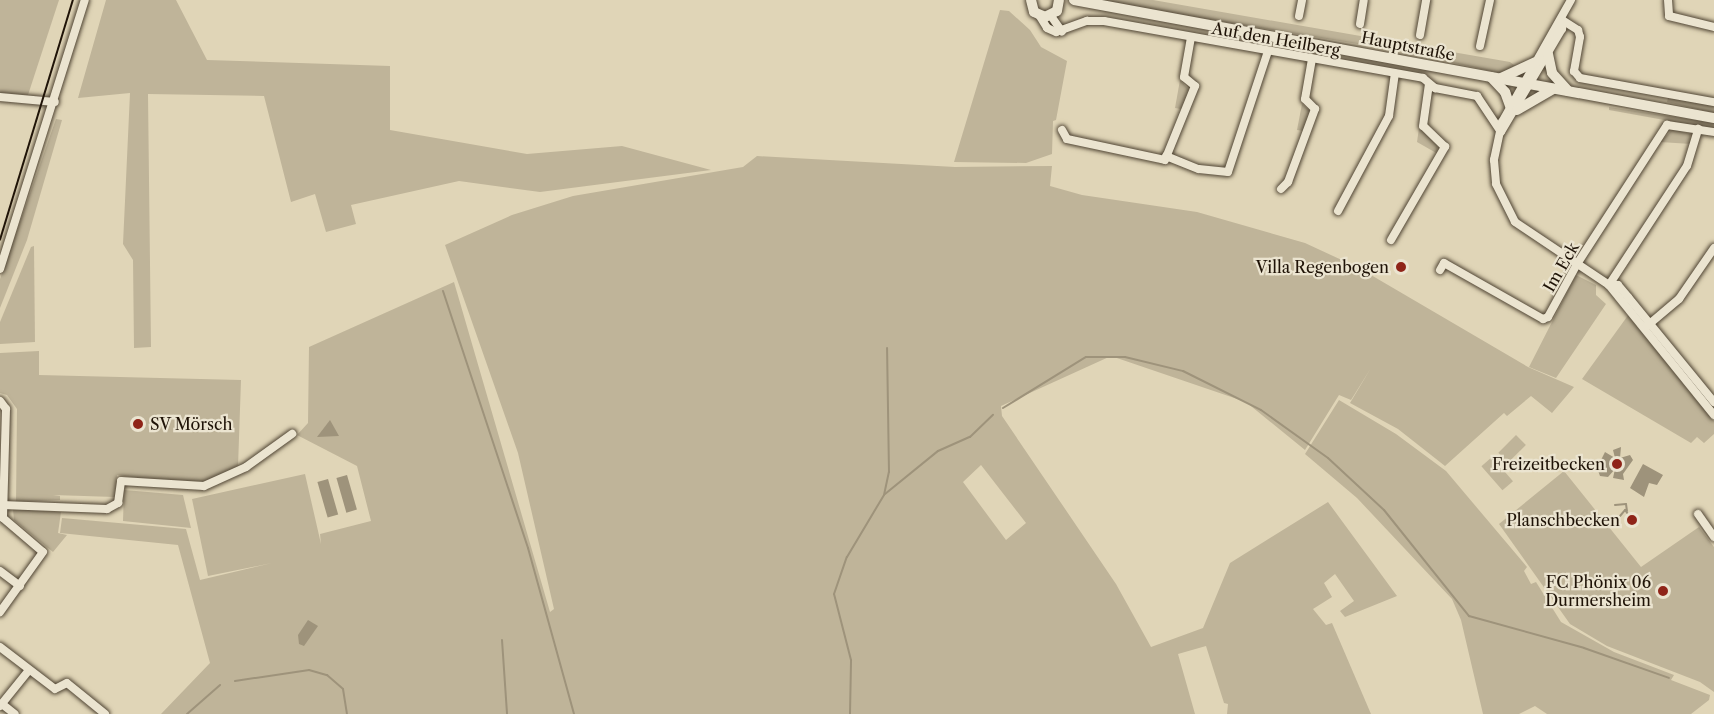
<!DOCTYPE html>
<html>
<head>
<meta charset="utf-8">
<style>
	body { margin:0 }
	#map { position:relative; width:1714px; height:714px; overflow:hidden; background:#e0d5b7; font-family:"Libre Caslon Text",serif }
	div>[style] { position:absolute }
	.green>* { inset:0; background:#bfb499; transform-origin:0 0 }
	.water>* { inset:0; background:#9e937b; transform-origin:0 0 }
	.stream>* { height:2px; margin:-1px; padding:0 1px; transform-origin:1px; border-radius:1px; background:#9e937b }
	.roads { filter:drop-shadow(0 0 2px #4f4433) drop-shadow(0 0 2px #4f4433) }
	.street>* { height:8px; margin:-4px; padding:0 4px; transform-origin:4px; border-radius:4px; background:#ebe4d0 }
	.secondary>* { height:10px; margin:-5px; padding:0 5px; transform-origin:5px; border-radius:5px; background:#ebe4d0 }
	.tram>* { height:1.5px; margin:-0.75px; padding:0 0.75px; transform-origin:0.75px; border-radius:0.75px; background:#1f1307 }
	.dots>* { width:16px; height:16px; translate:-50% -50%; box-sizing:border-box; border:3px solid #ebe4d0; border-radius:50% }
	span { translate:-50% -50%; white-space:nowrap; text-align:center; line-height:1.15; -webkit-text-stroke:4.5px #ebe4d0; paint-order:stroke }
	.street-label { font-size:16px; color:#1f1307 }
	.poi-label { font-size:16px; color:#1f1307 }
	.right { translate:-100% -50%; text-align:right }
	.left { translate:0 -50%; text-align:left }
</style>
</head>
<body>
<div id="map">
	<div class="green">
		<div style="clip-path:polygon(0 0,59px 0,28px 95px,0 94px)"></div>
		<div style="clip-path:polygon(106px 0,176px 0,207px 60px,390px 66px,390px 130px,527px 154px,622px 146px,711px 170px,540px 192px,459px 181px,351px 205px,356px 224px,326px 232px,315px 194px,291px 202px,264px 96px,148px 94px,151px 347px,134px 348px,133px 260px,123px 244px,130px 93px,78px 98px)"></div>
		<div style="clip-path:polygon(1091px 0,1153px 0,1510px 62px,1518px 68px,1500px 73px,1394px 50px)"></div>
		<div style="clip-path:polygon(1000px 10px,1009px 11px,1030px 30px,1041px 47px,1067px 61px,1056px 120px,1053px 121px,1052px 154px,1026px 163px,954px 162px)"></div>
		<div style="clip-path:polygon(1180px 80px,1189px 90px,1181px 109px,1175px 108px)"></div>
		<div style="clip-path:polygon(1668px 98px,1714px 106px,1714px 113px,1667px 102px)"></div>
		<div style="clip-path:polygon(1302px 104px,1311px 112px,1304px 131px,1297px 130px)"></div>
		<div style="clip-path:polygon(1609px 107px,1714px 123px,1714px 129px,1609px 110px)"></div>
		<div style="clip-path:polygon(56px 119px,62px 120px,27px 240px,0 308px,0 279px)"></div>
		<div style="clip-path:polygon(1419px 128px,1437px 145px,1438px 154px,1417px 142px)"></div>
		<div style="clip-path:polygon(1673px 129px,1690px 134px,1691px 144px,1660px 142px)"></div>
		<div style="clip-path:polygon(evenodd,757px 156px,955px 167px,1052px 166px,1050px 186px,1082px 195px,1197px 212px,1305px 243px,1359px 268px,1528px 367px,1574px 387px,1552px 413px,1531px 396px,1507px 416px,1504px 413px,1445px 466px,1398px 429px,1350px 403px,1371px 368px,1351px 400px,1339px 395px,1305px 450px,1246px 402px,1111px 356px,1001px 406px,1002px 416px,1116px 584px,1151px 647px,1203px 628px,1230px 563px,1328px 502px,1397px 596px,1345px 617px,1340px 611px,1354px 601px,1335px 574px,1324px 583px,1332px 597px,1313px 609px,1326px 625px,1332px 623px,1371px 714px,1227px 714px,1228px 704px,1224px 703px,1206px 646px,1178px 654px,1195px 714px,161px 714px,210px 663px,178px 545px,60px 533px,62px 518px,186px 529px,200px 580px,272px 563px,208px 576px,192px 499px,305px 474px,321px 544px,320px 534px,371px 521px,357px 466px,297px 435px,308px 423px,309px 347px,454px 282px,550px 612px,554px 609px,518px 453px,445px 245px,512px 215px,573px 196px,743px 167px,757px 156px,981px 465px,1026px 523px,1006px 540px,963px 482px,981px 465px)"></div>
		<div style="clip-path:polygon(34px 246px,35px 342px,0 344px,0 322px,31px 247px)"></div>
		<div style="clip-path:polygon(1576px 275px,1596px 285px,1596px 295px,1606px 304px,1556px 378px,1529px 367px)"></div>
		<div style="clip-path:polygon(1629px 314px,1714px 421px,1714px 434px,1704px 443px,1697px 437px,1691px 443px,1582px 379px)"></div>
		<div style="clip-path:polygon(39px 351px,39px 375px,241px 380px,238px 467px,211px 480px,182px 484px,117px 475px,115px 497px,53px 495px,60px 496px,60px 500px,16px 502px,17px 409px,7px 395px,0 393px,0 353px)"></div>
		<div style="clip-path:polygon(1339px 400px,1396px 434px,1446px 471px,1527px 567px,1524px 571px,1531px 584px,1536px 582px,1561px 622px,1614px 652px,1674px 675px,1671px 680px,1710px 695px,1709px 700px,1691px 714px,1547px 714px,1535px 706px,1519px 714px,1483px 714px,1461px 620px,1452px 599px,1357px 498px,1305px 454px)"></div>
		<div style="left:1516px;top:435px;width:14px;height:25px;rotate:45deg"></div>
		<div style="left:1492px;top:457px;width:32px;height:14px;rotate:49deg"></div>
		<div style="clip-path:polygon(1564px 471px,1641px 567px,1699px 527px,1714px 547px,1714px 692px,1700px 682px,1607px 646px,1570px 624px,1499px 524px)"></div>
		<div style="clip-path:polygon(124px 490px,183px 495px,191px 528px,123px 521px)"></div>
		<div style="clip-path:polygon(13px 509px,61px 512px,58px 533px,67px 535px,53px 552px,14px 520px)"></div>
	</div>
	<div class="water">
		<div style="clip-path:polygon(330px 420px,339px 436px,317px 437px)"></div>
		<div style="clip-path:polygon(1621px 447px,1620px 458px,1630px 455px,1633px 460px,1623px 474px,1624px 480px,1613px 478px,1615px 469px,1608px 477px,1600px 476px,1597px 468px,1605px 452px,1615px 458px,1613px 450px)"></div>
		<div style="clip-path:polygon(1643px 464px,1663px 475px,1657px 485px,1649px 483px,1644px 497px,1630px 488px)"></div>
		<div style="left:347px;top:475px;width:36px;height:11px;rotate:74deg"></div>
		<div style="left:328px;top:479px;width:37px;height:11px;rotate:74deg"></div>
		<div style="clip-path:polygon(308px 620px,318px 626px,304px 646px,299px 644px,298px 635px)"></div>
	</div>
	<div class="stream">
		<div style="left:443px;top:291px;width:271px;rotate:71.7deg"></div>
		<div style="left:528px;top:548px;width:172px;rotate:74.5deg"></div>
		<div style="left:1003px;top:408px;width:97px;rotate:-31.6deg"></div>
		<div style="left:1086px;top:357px;width:39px"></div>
		<div style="left:1125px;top:357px;width:60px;rotate:13.6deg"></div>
		<div style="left:1183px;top:371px;width:87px;rotate:26.6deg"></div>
		<div style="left:1261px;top:410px;width:82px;rotate:35.6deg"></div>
		<div style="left:1328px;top:458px;width:76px;rotate:42.9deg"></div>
		<div style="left:1384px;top:510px;width:136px;rotate:51.3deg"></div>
		<div style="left:1469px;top:616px;width:119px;rotate:15.5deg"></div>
		<div style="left:1584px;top:648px;width:90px;rotate:19.4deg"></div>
		<div style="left:885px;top:494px;width:68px;rotate:-39.1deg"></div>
		<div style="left:938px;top:451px;width:35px;rotate:-24deg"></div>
		<div style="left:970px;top:437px;width:32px;rotate:-44deg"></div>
		<div style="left:1615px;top:505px;width:11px;rotate:-5deg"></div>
		<div style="left:1626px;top:504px;width:7px;rotate:82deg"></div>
		<div style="left:1620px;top:516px;width:8px;rotate:-50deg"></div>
		<div style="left:1625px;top:510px;width:9px;rotate:54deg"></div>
		<div style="left:502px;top:640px;width:74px;rotate:86.1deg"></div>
		<div style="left:235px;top:681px;width:75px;rotate:-8.5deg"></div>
		<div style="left:309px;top:670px;width:19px;rotate:16deg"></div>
		<div style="left:327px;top:675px;width:21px;rotate:41deg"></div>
		<div style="left:343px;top:689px;width:25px;rotate:81deg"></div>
		<div style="left:187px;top:714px;width:44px;rotate:-41.3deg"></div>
		<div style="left:850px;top:714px;width:54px;rotate:-88.9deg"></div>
		<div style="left:851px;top:660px;width:68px;rotate:-104.4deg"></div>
		<div style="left:834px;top:594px;width:39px;rotate:-71deg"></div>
		<div style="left:847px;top:557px;width:72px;rotate:-59.2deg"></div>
		<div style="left:884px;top:495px;width:24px;rotate:-78deg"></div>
		<div style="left:889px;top:472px;width:124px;rotate:-90.9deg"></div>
	</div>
	<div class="roads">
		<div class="street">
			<div style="left:1571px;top:0;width:140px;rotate:119.5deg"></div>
			<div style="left:1502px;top:122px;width:39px;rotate:102deg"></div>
			<div style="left:1494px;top:160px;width:24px;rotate:85deg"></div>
			<div style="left:1496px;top:184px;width:42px;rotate:63.4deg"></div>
			<div style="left:1515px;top:222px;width:113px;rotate:33.8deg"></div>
			<div style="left:1609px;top:285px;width:167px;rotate:51.1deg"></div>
			<div style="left:1668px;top:0;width:16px;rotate:86deg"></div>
			<div style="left:1669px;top:16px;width:46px;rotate:13.7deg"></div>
			<div style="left:1039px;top:15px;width:15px;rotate:58deg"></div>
			<div style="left:1047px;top:28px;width:10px;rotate:24deg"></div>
			<div style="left:1056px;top:32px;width:33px;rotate:-20deg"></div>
			<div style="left:1087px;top:21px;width:17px"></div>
			<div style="left:1104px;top:21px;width:324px;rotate:10.1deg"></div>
			<div style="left:1423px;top:78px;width:16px;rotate:40deg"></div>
			<div style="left:1435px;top:88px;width:43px;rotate:10.8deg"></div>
			<div style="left:1477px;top:96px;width:43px;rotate:56.3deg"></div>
			<div style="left:1051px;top:16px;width:19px;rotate:55deg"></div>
			<div style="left:1299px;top:16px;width:16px;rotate:-79deg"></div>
			<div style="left:1562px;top:20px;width:19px;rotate:32deg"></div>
			<div style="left:1578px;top:30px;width:7px;rotate:74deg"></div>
			<div style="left:1580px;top:37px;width:35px;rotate:100deg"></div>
			<div style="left:1574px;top:71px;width:9px;rotate:49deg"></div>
			<div style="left:1580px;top:78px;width:136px;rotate:10.2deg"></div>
			<div style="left:1360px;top:24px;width:24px;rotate:-81deg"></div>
			<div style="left:1420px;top:35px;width:36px;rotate:-80deg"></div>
			<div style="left:1480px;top:46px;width:47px;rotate:-77.7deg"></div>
			<div style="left:0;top:97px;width:55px;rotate:5.2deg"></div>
			<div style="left:1062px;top:130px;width:10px;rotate:61deg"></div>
			<div style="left:1067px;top:139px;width:100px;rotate:12.1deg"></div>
			<div style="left:1165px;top:160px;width:80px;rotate:-67.9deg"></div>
			<div style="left:1195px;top:86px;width:14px;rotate:-141deg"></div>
			<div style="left:1184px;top:77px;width:40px;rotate:-80deg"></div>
			<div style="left:1501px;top:132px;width:120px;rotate:-59.4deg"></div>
			<div style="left:1562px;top:29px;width:9px;rotate:-90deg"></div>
			<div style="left:1166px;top:156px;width:35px;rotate:22deg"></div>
			<div style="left:1199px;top:169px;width:29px;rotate:6deg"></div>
			<div style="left:1228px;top:172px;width:127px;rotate:-71.7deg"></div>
			<div style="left:1281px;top:189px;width:10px;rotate:-45deg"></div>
			<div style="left:1288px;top:182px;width:78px;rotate:-69.7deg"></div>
			<div style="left:1315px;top:109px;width:14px;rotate:-135deg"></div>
			<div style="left:1305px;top:99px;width:41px;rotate:-80.1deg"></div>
			<div style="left:1338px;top:211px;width:108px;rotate:-61.8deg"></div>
			<div style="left:1389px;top:116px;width:43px;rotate:-82.1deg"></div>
			<div style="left:1391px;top:240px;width:108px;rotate:-59.9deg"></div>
			<div style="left:1445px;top:147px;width:30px;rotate:-136deg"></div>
			<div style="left:1423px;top:126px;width:42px;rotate:-81.9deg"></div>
			<div style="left:0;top:269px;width:282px;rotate:-72.5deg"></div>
			<div style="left:1440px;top:270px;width:8px;rotate:-60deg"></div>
			<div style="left:1444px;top:263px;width:114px;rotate:29.5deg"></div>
			<div style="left:1543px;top:319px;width:5px;rotate:-22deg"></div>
			<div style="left:1548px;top:317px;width:60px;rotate:-61.3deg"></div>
			<div style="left:1577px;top:264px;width:166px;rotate:-57.1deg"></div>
			<div style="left:1667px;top:125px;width:48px;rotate:8.5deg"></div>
			<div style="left:1609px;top:285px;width:142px;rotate:-56.8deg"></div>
			<div style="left:1687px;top:166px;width:39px;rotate:-73deg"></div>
			<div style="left:1609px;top:285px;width:9px"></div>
			<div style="left:1618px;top:285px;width:16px;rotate:50deg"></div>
			<div style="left:1628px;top:297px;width:136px;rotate:50.7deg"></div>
			<div style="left:1647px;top:326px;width:42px;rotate:-40.2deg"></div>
			<div style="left:1679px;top:299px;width:62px;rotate:-55.5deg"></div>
			<div style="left:0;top:401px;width:10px;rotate:53deg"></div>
			<div style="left:6px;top:409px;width:109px;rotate:91.6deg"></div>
			<div style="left:3px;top:518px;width:52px;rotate:40.4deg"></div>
			<div style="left:43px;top:552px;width:74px;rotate:125.6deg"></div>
			<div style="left:2px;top:505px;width:105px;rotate:2.2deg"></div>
			<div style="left:107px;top:509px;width:13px;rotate:-29deg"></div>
			<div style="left:118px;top:503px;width:22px;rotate:-82deg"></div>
			<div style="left:121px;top:481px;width:83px;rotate:3.4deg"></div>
			<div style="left:204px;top:486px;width:46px;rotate:-24.3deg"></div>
			<div style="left:246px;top:467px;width:57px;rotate:-35.7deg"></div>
			<div style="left:1698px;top:514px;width:28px;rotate:55deg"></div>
			<div style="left:0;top:571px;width:25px;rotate:37deg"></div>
			<div style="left:0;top:647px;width:69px;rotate:37.4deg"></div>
			<div style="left:55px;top:689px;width:13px;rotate:-27deg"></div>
			<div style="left:67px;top:683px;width:49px;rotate:39.2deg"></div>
			<div style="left:2px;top:704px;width:16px;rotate:38deg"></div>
			<div style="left:0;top:706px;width:46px;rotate:-51.1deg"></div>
		</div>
		<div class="secondary">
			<div style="left:1031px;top:0;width:12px;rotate:76deg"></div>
			<div style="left:1034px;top:12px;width:12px;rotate:24deg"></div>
			<div style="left:1045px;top:17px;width:13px;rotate:-27deg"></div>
			<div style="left:1057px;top:11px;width:11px;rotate:-80deg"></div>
			<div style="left:1074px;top:0;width:651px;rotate:10.45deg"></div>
			<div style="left:1548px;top:54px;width:19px;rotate:78deg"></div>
			<div style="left:1552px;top:73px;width:24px;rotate:48deg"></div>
			<div style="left:1491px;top:77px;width:21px;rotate:47deg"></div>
			<div style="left:1505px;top:92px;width:15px;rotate:70deg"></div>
			<div style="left:1501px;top:78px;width:38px;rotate:-25deg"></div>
			<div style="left:1517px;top:110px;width:42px;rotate:-30.3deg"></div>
		</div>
	</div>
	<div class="tram">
		<div style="left:0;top:240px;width:251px;rotate:-73.1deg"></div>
	</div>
	<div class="dots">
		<div style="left:1401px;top:267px;background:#8f2418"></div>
		<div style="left:138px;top:424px;background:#8f2418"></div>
		<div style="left:1617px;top:464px;background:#8f2418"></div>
		<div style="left:1632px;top:520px;background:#8f2418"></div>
		<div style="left:1663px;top:591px;background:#8f2418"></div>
	</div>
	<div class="street-label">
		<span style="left:1276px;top:39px;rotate:10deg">Auf den Heilberg</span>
		<span style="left:1408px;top:46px;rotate:11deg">Hauptstraße</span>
		<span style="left:1561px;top:267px;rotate:-60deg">Im Eck</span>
	</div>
	<div class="poi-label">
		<span class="right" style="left:1389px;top:267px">Villa Regenbogen</span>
		<span class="left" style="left:150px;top:424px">SV Mörsch</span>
		<span class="right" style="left:1605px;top:464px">Freizeitbecken</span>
		<span class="right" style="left:1620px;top:520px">Planschbecken</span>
		<span class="right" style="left:1651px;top:591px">FC Phönix 06<br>Durmersheim</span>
	</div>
</div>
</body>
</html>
